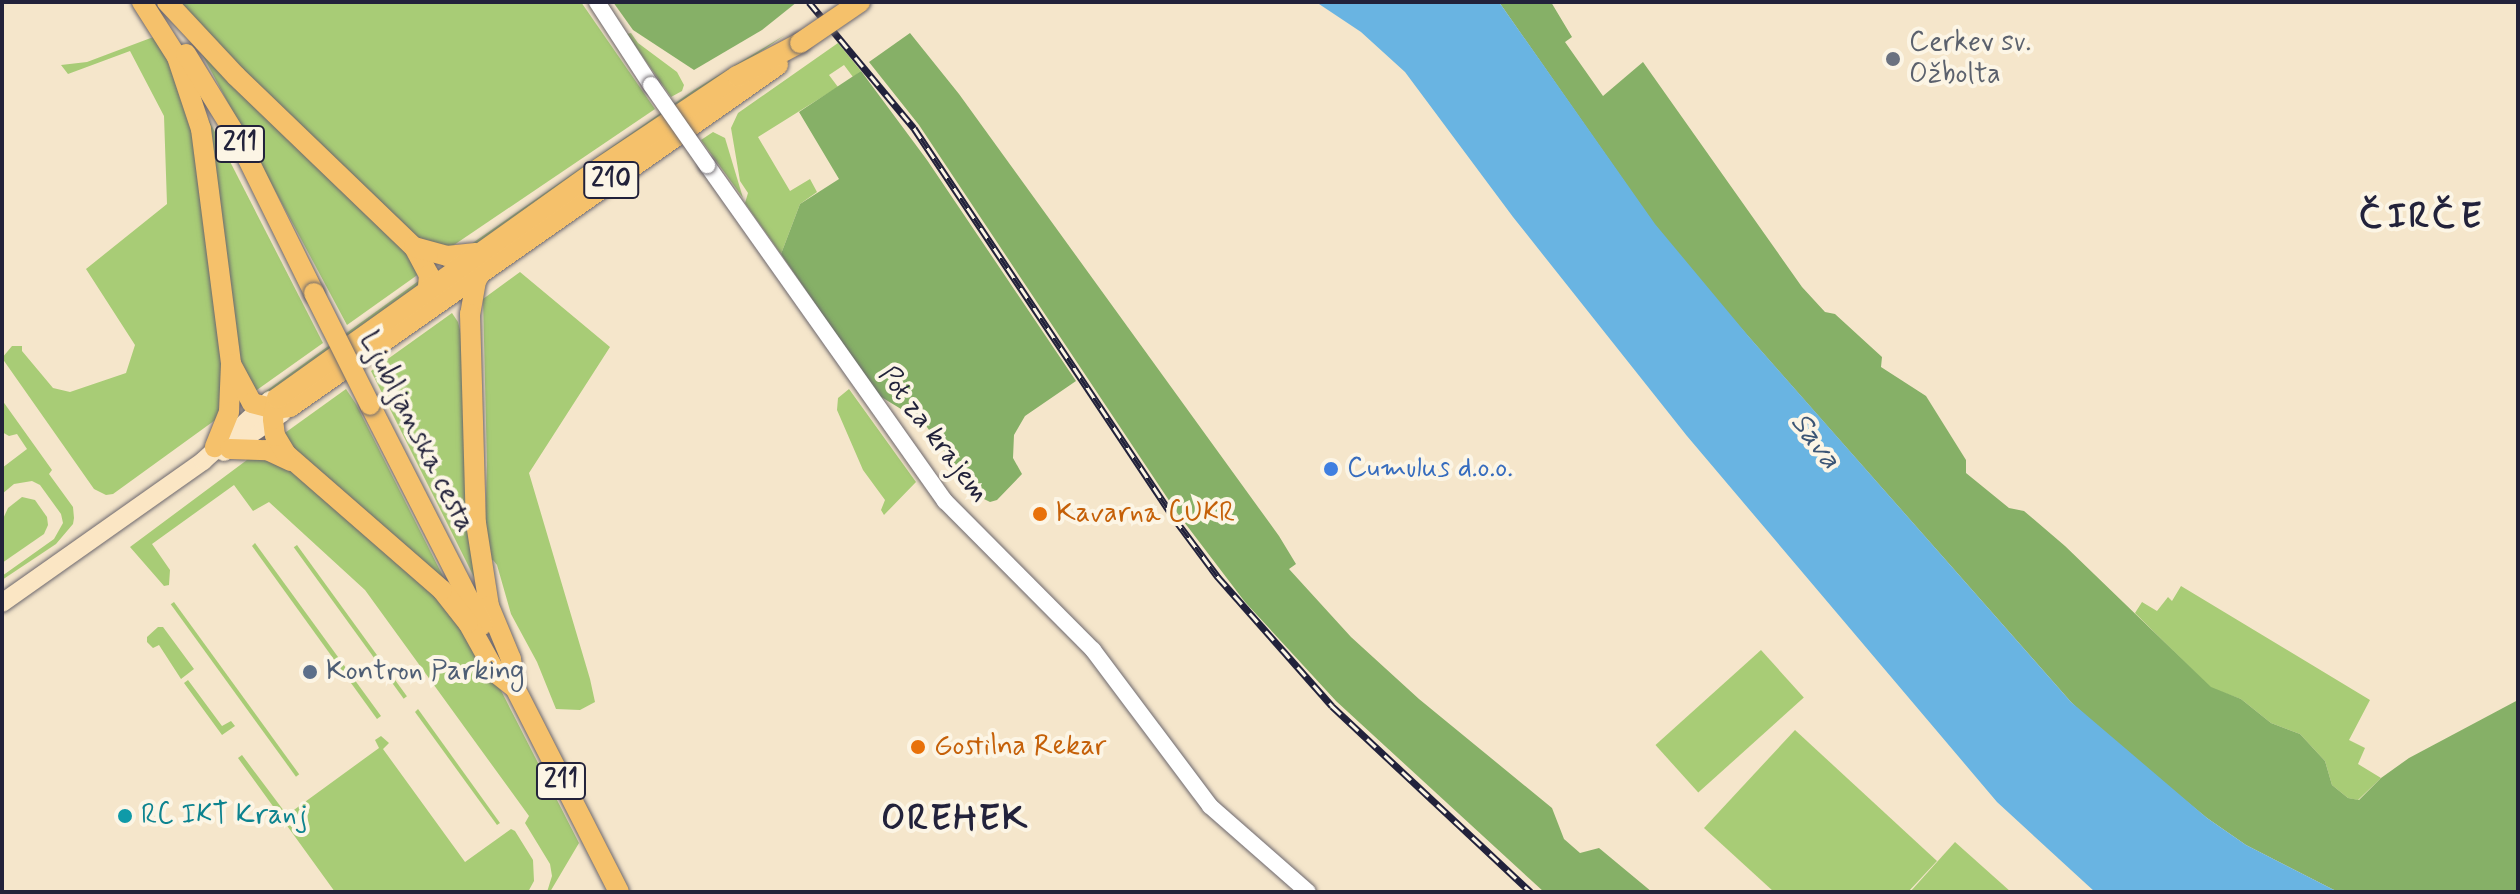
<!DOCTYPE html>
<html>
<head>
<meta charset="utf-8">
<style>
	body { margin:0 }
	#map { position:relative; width:2520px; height:894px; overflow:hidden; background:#f5e6cb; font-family:Mynerve,sans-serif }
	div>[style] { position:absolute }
	.green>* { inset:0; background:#a8cc76; transform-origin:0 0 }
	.forest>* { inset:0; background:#86b067 }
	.water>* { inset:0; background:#69b4e2 }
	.roads { filter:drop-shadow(0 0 2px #6c676d) drop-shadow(0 0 2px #6c676d) }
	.tertiary>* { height:16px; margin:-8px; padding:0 8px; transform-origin:8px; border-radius:8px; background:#fff }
	.secondary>* { height:18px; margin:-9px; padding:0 9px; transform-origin:9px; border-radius:9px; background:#fbe6c4 }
	.primary>* { height:20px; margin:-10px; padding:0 10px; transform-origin:10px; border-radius:10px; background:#f5c16b }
	.rail>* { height:7px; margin-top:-3.5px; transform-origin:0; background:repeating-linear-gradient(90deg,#fcf5e5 0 12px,#22223b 0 24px); box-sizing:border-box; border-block:2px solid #22223b }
	.bridges { filter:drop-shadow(0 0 2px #6c676d) drop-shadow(0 0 2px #6c676d) }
	.tertiary-bridge>* { height:16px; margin:-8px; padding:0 8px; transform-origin:8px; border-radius:8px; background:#fff }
	.primary-bridge>* { height:20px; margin:-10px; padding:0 10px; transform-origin:10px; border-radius:10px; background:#f5c16b }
	.dots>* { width:22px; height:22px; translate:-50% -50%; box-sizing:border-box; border:4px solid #fcf5e5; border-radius:50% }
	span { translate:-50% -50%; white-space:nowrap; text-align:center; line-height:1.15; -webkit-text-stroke:8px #fcf5e5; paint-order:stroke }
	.shield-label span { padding:2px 6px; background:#fcf5e5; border:2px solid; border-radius:6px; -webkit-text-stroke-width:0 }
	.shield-label { font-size:26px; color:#22223b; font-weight:700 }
	.worship-label { font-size:28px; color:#5b616d }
	.left { translate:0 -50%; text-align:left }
	.street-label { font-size:28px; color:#22223b }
	.shop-label { font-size:28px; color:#366cbe }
	.food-label { font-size:28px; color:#c56008 }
	.service-label { font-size:28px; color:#4e5e75 }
	.culture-label { font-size:28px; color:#0d838f }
	.water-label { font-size:30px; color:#3b5575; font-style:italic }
	.district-label { font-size:36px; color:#22223b; font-weight:700; letter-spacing:2px }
	.frame { position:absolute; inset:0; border:4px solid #22223b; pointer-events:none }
</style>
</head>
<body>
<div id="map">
	<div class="green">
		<div style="clip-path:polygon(178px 2px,581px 2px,655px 109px,448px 249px,417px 238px,225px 53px)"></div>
		<div style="clip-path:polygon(631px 33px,638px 43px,677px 72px,684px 85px,682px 91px,671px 97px,627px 34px)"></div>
		<div style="clip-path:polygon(785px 35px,478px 245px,461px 251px,694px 90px)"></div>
		<div style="clip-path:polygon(156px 36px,168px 57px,190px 113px,225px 395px,218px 418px,113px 494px,106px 495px,94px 489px,2px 358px,12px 346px,22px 346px,22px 351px,53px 388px,70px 392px,126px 373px,135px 345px,86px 269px,167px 204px,164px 116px,130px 51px,68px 74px,61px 65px,87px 62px)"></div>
		<div style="clip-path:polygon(195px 41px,416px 260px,423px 271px,347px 325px)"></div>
		<div style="clip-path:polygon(838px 43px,861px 71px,853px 77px,844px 65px,829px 75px,838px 87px,758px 137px,790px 191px,810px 179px,817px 192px,800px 204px,781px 254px,745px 203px,748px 193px,740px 181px,731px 128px,738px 113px)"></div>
		<div style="clip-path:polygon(201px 105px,323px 343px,251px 394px,235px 348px)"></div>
		<div style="clip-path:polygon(713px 132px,725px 138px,743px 198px,701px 140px)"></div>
		<div style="clip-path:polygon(520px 272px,610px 347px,529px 473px,590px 679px,595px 702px,580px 710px,556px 709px,537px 662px,511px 614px,497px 565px,493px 560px,484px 562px,487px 465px,483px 299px)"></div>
		<div style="clip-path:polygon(424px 277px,425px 283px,260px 401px,255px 399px)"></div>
		<div style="clip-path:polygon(452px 313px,458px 322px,463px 342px,477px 583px,371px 371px)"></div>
		<div style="clip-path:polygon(346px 389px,356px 404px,451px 592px,287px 446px,282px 435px)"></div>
		<div style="clip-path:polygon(849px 389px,916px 482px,884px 515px,881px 510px,885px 500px,863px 470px,837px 410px,838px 398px)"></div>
		<div style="clip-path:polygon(2px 400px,52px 470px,49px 474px,73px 507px,74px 518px,73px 524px,56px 544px,2px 580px,2px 576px,54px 539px,63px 523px,61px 514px,40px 485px,32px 481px,14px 484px,2px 494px,2px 468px,27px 449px,17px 434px,9px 436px,2px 432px)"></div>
		<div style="clip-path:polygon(255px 454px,279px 459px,428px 583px,489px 667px,579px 843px,550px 892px,547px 892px,552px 876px,550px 864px,525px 823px,529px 816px,365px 590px,269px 502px,253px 511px,234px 485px,152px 544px,170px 570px,169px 585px,164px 586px,130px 547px)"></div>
		<div style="clip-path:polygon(22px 497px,35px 500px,47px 517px,48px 525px,44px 534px,2px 563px,2px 521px,8px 508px)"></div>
		<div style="clip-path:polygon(255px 543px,381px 716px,377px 719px,252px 546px)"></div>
		<div style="left:297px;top:545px;width:187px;height:4px;rotate:54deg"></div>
		<div style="clip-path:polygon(2181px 586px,2370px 700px,2349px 740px,2365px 748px,2358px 764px,2381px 778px,2358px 800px,2348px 798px,2332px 785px,2325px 761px,2300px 734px,2271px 723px,2241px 699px,2211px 688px,2135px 613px,2142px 602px,2157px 611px,2168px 597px,2172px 601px)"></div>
		<div style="left:174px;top:602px;width:213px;height:4px;rotate:54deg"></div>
		<div style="clip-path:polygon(158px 627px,163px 627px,194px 669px,181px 679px,159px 645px,153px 648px,147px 642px,147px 637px)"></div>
		<div style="left:1761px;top:650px;width:64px;height:142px;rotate:48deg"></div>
		<div style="clip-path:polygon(188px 680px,222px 726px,231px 721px,235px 726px,222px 735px,184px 683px)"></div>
		<div style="clip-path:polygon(418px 709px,500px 823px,497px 825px,415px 712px)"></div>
		<div style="clip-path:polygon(1795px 730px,1937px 861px,1908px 892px,1774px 892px,1704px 828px)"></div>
		<div style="clip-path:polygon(381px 736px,389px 743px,383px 749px,465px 862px,511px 829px,515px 831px,533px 860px,534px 881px,528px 892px,335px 892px,238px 758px,242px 755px,287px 815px,379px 748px,375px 740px)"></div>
		<div style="clip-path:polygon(1955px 842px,2011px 892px,1910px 892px)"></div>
	</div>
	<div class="forest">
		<div style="clip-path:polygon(613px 2px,797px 2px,762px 30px,694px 70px,633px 30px)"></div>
		<div style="clip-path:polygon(1499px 2px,1551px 2px,1572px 37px,1565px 42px,1603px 96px,1643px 62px,1802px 287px,1825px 312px,1835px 314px,1882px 357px,1881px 367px,1926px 396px,1966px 460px,1966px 473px,2009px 508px,2024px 511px,2065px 546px,2211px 687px,2241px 699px,2271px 723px,2300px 734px,2325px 761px,2332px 785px,2348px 798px,2359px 800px,2381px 778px,2409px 758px,2518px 700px,2518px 892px,2338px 892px,2246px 845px,2207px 818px,2109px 738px,2071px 702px,1726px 311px,1654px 224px)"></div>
		<div style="clip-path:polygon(910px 33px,959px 94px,1279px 536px,1296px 564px,1289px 569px,1351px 637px,1419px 699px,1552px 808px,1564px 839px,1580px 853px,1599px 848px,1652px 892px,1544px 892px,1336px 701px,1245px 602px,1178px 514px,919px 125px,869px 62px)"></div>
		<div style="clip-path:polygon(861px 71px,927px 160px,1076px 381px,1025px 416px,1014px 435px,1013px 458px,1022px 474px,997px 500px,990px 502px,976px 495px,924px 423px,878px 395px,781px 254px,800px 204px,839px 179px,799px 112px)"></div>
	</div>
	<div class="water">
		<div style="clip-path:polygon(1316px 2px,1499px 2px,1655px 224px,1750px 338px,2071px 702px,2207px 818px,2246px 845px,2338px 892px,2095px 892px,1997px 802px,1687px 436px,1513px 217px,1405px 72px,1361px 32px)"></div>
	</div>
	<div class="roads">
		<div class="tertiary">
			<div style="left:597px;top:2px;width:99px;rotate:57deg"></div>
			<div style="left:707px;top:165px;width:412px;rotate:54.7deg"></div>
			<div style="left:945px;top:501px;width:210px;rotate:45.2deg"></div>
			<div style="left:1093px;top:650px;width:195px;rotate:53.1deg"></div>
			<div style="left:1210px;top:806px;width:130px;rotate:41.3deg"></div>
		</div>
		<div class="secondary">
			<div style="left:224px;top:452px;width:70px;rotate:-33.9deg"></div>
			<div style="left:2px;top:603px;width:246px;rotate:-35.2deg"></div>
			<div style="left:203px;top:461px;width:91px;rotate:-42.3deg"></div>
		</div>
		<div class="primary">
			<div style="left:142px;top:2px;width:65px;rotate:57.5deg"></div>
			<div style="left:177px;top:57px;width:76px;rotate:71.6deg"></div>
			<div style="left:201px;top:129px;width:237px;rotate:82.7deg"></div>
			<div style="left:231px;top:364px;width:48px;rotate:92.4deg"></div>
			<div style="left:229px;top:412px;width:38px;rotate:112deg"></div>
			<div style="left:167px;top:2px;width:101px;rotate:47deg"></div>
			<div style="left:236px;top:76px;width:247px;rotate:43.9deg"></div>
			<div style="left:414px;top:247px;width:32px;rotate:62deg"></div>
			<div style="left:429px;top:275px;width:24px;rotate:95deg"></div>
			<div style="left:186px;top:54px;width:97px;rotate:58.4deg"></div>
			<div style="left:237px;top:137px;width:174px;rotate:63.7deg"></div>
			<div style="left:414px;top:247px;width:34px;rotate:15deg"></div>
			<div style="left:447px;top:256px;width:29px;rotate:-6deg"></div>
			<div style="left:483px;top:269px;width:14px;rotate:120deg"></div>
			<div style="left:476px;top:281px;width:34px;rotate:100deg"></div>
			<div style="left:470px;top:314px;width:209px;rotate:88.4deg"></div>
			<div style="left:476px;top:523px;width:84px;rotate:81.1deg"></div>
			<div style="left:489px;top:606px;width:57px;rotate:67.5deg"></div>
			<div style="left:511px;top:659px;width:29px;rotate:82deg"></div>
			<div style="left:231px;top:364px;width:44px;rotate:61.7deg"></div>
			<div style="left:252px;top:403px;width:23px;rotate:15deg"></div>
			<div style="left:274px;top:409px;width:16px;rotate:-7deg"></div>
			<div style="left:290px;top:407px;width:596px;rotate:-35.02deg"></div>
			<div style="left:370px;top:405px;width:247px;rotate:63deg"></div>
			<div style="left:230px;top:449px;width:37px;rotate:2deg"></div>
			<div style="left:267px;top:450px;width:26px;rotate:25deg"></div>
			<div style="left:510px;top:678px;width:240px;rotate:63deg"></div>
			<div style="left:515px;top:688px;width:24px;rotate:-142deg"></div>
			<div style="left:496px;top:673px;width:57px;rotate:-119.2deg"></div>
			<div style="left:468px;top:623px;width:42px;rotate:-128.2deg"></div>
			<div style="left:442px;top:590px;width:207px;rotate:-138.9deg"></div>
			<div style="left:286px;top:454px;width:21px;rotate:-121deg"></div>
			<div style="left:275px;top:436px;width:17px;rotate:-97deg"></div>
			<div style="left:273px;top:419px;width:21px;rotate:-79deg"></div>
			<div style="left:277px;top:398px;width:387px;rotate:-35.5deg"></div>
			<div style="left:592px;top:173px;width:174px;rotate:-33.8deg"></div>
			<div style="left:737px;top:76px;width:71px;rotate:-27.6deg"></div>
		</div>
	</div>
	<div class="rail">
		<div style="left:809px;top:2px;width:164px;rotate:50.2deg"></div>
		<div style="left:914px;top:128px;width:469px;rotate:56.3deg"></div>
		<div style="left:1174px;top:518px;width:74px;rotate:53.3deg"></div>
		<div style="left:1218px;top:577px;width:172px;rotate:48.5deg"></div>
		<div style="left:1332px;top:706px;width:272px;rotate:43.1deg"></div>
	</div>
	<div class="bridges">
		<div class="tertiary-bridge">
			<div style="left:651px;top:85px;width:98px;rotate:55deg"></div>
		</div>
		<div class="primary-bridge">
			<div style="left:800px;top:43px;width:73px;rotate:-34.3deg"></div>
			<div style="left:314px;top:293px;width:125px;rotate:63.4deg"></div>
		</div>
	</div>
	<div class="dots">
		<div style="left:1893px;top:59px;background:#6b7280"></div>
		<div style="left:1331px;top:469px;background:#3f7fe0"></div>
		<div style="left:1040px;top:514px;background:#e8710a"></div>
		<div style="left:310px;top:672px;background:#5c6f8a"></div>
		<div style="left:918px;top:747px;background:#e8710a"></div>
		<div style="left:125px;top:816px;background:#0f9aa8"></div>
	</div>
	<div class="shield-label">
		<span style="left:240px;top:144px">211</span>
		<span style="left:611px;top:180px">210</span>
		<span style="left:561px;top:781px">211</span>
	</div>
	<div class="worship-label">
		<span class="left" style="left:1909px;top:59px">Cerkev sv.<br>Ožbolta</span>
	</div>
	<div class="street-label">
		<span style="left:416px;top:432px;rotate:63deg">Ljubljanska cesta</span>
		<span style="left:933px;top:435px;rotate:53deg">Pot za krajem</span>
	</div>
	<div class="shop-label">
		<span class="left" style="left:1347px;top:469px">Cumulus d.o.o.</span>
	</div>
	<div class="food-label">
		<span class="left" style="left:1056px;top:514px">Kavarna CUKR</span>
		<span class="left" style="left:934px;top:747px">Gostilna Rekar</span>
	</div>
	<div class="service-label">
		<span class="left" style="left:326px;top:672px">Kontron Parking</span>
	</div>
	<div class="culture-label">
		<span class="left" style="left:141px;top:816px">RC IKT Kranj</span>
	</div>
	<div class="water-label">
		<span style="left:1815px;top:441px;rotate:53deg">Sava</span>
	</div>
	<div class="district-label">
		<span style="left:2421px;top:218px">ČIRČE</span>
		<span style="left:955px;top:820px">OREHEK</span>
	</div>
	<div class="frame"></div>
</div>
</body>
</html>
